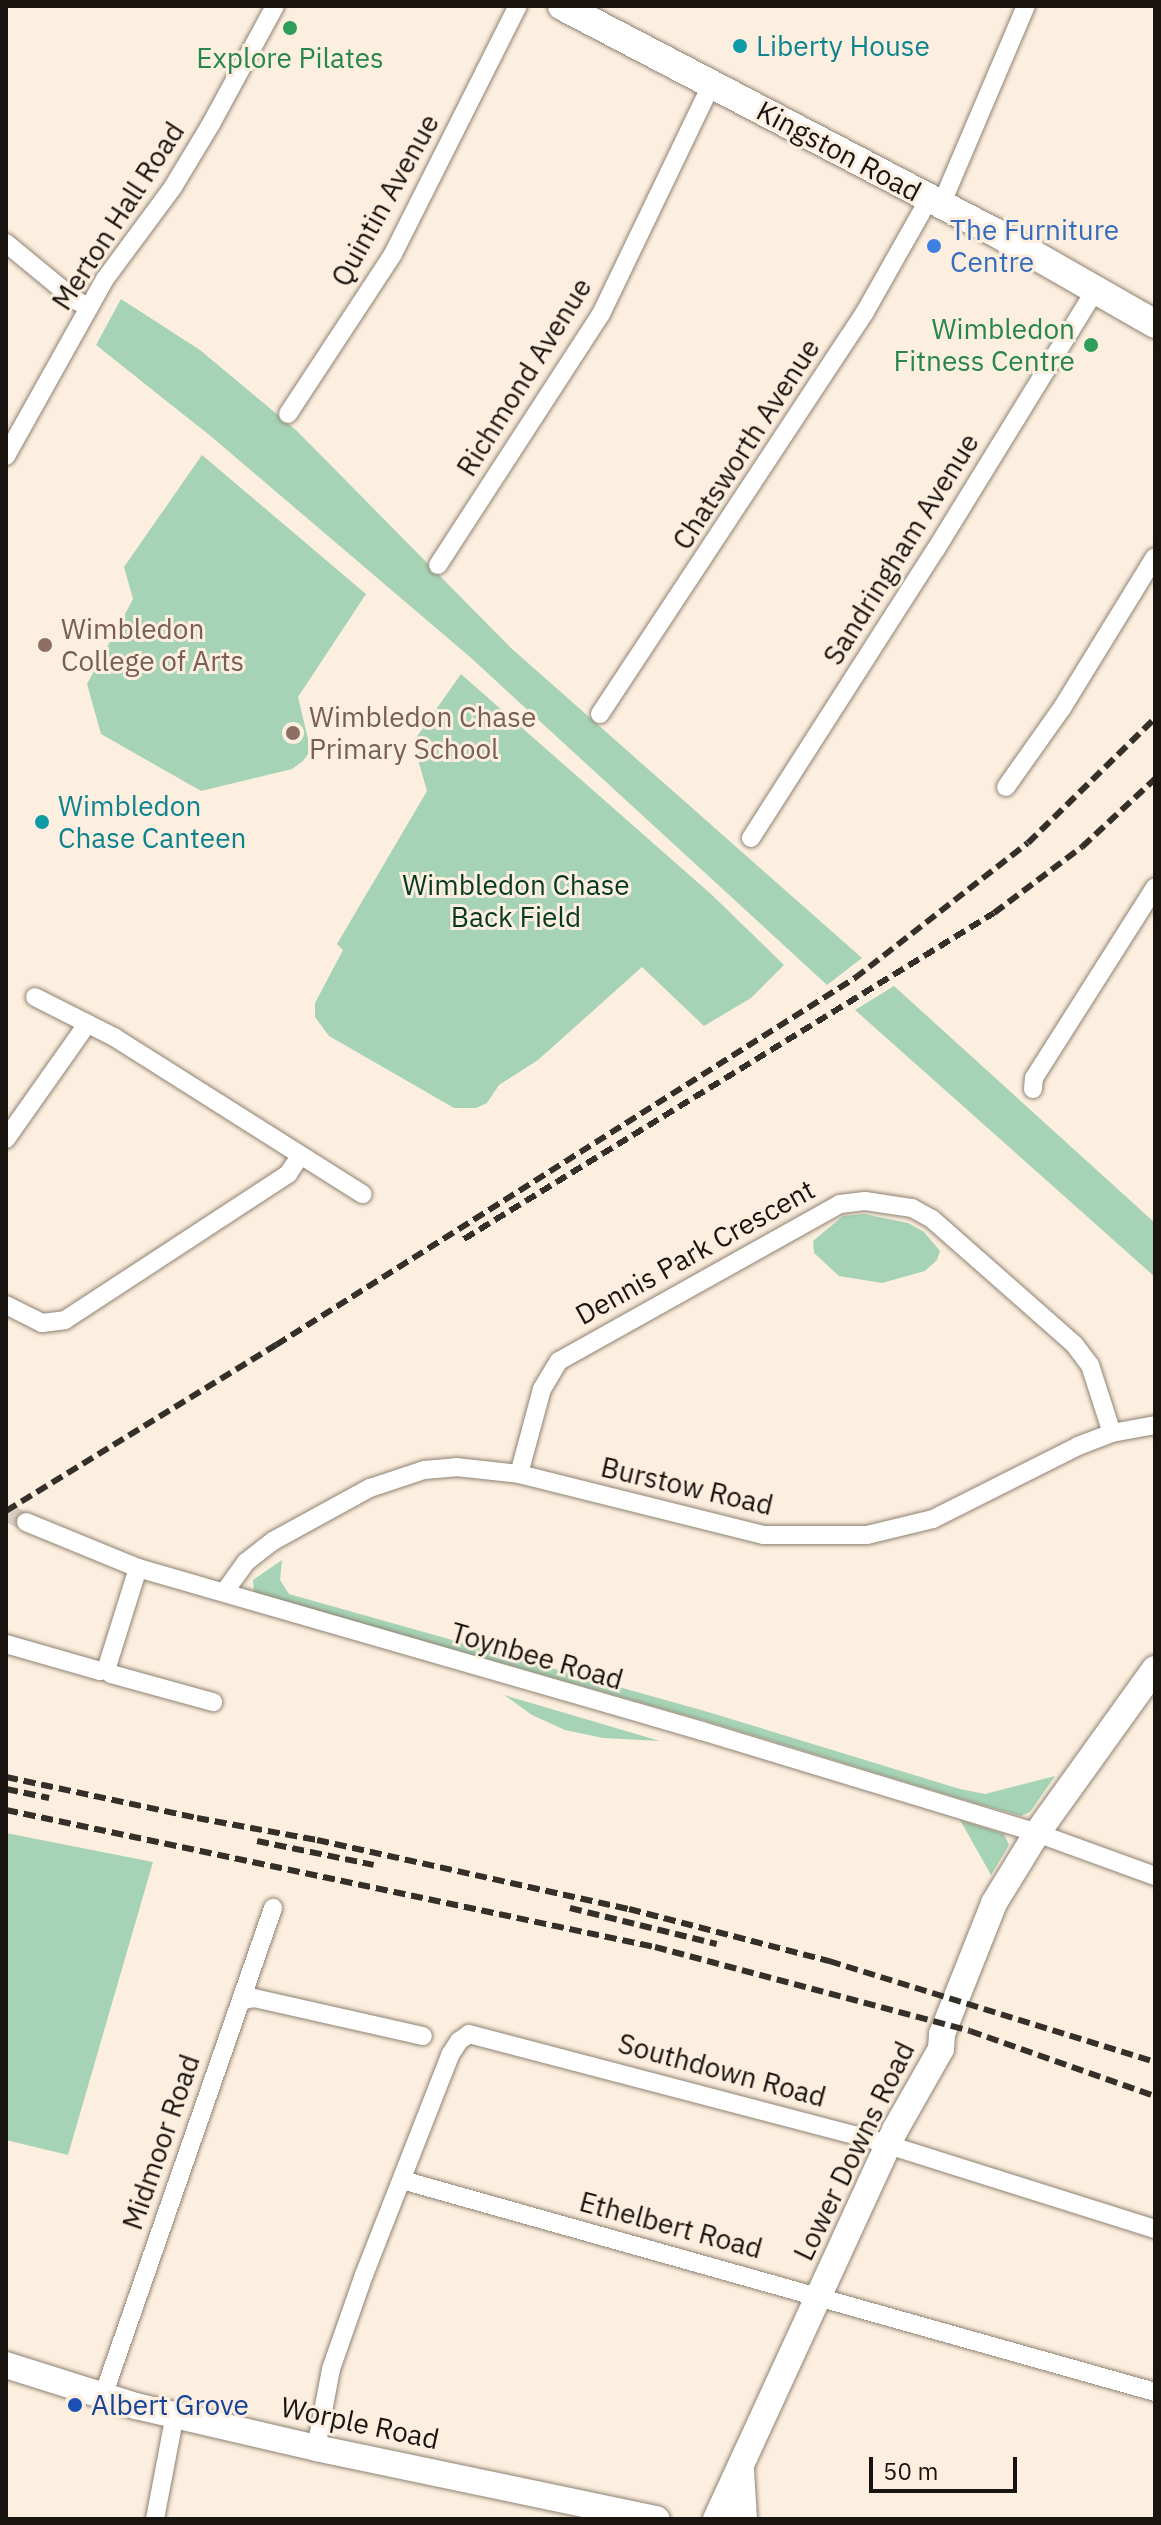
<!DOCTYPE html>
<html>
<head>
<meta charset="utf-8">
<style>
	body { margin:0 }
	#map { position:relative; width:1161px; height:2525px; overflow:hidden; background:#fdefdf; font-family:"IBM Plex Sans",sans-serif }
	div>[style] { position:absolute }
	.green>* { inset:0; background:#a6d3b5 }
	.street-tunnel>* { height:18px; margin-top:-9px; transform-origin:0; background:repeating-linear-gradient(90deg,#dbcec0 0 18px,transparent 0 27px) }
	.roads { filter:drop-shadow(0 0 2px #8e8273) drop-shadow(0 0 2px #8e8273) }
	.street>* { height:18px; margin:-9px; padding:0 9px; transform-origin:9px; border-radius:9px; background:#fff }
	.secondary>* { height:26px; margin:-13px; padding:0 13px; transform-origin:13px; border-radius:13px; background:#fff }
	.primary>* { height:28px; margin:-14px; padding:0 14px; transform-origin:14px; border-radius:14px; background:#fff }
	.rail>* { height:6px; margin-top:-3px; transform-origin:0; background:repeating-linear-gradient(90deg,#352f29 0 12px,transparent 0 18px) }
	.dots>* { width:22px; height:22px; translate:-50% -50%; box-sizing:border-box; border:4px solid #fdefdf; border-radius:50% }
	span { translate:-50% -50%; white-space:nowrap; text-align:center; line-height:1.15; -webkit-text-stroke:6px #fdefdf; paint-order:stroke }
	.culture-label { font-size:28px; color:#0d838f }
	.left { translate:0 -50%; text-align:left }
	.leisure-label { font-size:28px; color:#27864d }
	.right { translate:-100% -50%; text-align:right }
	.street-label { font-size:28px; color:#19140f }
	.shop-label { font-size:28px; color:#366cbe }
	.education-label { font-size:28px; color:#785e54 }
	.park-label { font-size:28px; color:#063a20 }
	.transit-label { font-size:28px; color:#164399 }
	.frame { position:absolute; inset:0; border:8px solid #19140f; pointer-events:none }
	.scale { position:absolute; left:869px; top:2457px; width:148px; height:36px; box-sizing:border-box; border:4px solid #19140f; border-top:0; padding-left:10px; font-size:24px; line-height:28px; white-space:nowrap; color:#19140f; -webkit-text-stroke:6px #fdefdf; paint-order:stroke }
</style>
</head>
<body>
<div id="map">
	<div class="green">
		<div style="clip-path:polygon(121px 299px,200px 350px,297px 431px,511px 648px,862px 958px,827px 985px,470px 657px,213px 438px,96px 345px)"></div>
		<div style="clip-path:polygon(202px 455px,366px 594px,298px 697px,308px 739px,308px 754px,303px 761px,292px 769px,201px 791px,101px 734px,87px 684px,133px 599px,124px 567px)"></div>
		<div style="clip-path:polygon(461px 674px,712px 895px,784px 965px,751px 998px,704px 1026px,642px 967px,538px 1060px,499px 1085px,487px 1103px,476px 1108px,454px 1108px,329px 1036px,315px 1017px,315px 1003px,343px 950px,337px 944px,427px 791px,413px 742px)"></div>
		<div style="clip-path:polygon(894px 986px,1155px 1223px,1155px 1277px,855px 1010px)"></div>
		<div style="clip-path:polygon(864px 1214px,908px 1223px,924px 1232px,940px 1251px,937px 1260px,925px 1271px,882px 1283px,839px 1276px,814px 1253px,813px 1241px,843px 1216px)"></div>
		<div style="clip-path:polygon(282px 1560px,280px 1580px,289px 1594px,708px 1712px,960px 1789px,985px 1794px,1055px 1776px,1030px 1812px,1021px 1816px,958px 1798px,706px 1721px,254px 1593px,253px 1580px)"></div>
		<div style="clip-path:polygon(504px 1695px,660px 1741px,603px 1738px,565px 1730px,532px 1715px)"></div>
		<div style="clip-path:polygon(960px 1820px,1004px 1834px,1009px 1845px,991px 1875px)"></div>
		<div style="clip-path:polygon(6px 1833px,153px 1862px,68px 2155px,6px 2140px)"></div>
	</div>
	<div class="street-tunnel">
		<div style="left:6px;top:1512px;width:22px;rotate:27deg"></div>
	</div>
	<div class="roads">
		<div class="street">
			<div style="left:941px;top:205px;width:216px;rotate:-66.9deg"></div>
			<div style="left:6px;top:243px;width:88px;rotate:39.5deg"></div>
			<div style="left:74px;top:299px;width:17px;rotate:31deg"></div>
			<div style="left:288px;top:414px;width:191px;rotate:-56.7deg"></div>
			<div style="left:393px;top:254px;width:278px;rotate:-63.3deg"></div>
			<div style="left:6px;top:456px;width:203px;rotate:-60.8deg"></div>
			<div style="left:105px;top:279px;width:114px;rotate:-53.5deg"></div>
			<div style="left:173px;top:187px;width:74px;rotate:-58.9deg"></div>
			<div style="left:211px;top:124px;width:134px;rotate:-61.5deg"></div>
			<div style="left:438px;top:565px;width:299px;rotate:-57deg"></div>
			<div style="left:601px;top:314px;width:256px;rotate:-64.3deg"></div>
			<div style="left:600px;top:714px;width:481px;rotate:-56.6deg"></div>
			<div style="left:865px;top:312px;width:130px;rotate:-60.5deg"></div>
			<div style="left:1006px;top:787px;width:97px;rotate:-54.7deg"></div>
			<div style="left:1062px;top:708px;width:177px;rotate:-58.4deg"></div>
			<div style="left:751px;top:838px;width:343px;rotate:-57.4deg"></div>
			<div style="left:936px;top:549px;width:305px;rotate:-58.4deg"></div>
			<div style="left:35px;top:997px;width:89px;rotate:26.9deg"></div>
			<div style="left:114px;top:1037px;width:294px;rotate:32.3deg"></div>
			<div style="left:1033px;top:1089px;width:11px;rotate:-85deg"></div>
			<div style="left:1034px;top:1078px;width:226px;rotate:-57.6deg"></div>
			<div style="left:6px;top:1139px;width:141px;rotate:-54.8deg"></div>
			<div style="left:6px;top:1305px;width:40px;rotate:26.6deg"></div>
			<div style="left:42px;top:1323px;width:23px;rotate:-7deg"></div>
			<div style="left:65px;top:1320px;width:267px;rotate:-33.2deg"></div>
			<div style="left:288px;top:1174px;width:22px;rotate:-56deg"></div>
			<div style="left:519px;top:1474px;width:88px;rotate:-74.9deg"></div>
			<div style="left:542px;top:1389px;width:33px;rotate:-59deg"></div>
			<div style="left:559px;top:1361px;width:322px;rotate:-29.2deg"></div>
			<div style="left:840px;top:1204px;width:25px;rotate:-7deg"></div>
			<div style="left:865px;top:1201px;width:48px;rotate:8.5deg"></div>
			<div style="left:912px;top:1208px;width:23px;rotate:29deg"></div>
			<div style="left:932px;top:1219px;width:189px;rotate:41.4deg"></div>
			<div style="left:1074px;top:1344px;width:26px;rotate:53deg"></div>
			<div style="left:1090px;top:1365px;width:71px;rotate:72.1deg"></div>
			<div style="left:26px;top:1522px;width:121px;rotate:22.3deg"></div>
			<div style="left:138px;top:1568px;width:587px;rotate:16.12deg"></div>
			<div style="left:702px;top:1731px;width:350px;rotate:16.9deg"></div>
			<div style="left:1037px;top:1833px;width:126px;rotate:20deg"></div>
			<div style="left:225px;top:1591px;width:36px;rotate:-54deg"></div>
			<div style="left:246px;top:1562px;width:34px;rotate:-38deg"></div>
			<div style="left:273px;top:1541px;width:111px;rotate:-28.7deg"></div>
			<div style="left:370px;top:1488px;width:57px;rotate:-18.4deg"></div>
			<div style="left:424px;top:1470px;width:32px;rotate:-5deg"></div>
			<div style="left:456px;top:1467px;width:63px;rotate:6.3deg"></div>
			<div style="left:519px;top:1474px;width:252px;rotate:14deg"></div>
			<div style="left:763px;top:1535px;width:104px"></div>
			<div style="left:867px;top:1535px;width:68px;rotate:-13.6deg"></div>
			<div style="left:933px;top:1519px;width:162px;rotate:-26.7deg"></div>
			<div style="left:1078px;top:1446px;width:36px;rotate:-21deg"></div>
			<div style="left:1112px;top:1433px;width:44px;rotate:-10.5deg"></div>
			<div style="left:6px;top:1644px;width:98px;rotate:16deg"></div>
			<div style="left:100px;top:1671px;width:8px;rotate:-30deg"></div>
			<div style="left:107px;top:1667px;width:104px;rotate:-72.6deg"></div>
			<div style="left:107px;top:1667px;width:8px;rotate:60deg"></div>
			<div style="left:111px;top:1674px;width:106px;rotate:15.4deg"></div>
			<div style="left:244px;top:2000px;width:10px;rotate:-11deg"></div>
			<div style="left:254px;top:1998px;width:173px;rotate:12.7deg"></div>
			<div style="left:402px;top:2180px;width:782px;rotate:15.72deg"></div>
			<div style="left:103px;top:2396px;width:517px;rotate:-70.79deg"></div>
			<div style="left:316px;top:2448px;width:80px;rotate:-79.2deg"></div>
			<div style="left:331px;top:2369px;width:100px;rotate:-70.7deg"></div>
			<div style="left:364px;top:2275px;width:236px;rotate:-68.6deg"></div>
			<div style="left:450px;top:2055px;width:17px;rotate:-57deg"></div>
			<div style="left:459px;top:2041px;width:12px;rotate:-35deg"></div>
			<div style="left:469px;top:2034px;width:421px;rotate:14.7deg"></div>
			<div style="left:876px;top:2141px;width:293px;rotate:17.5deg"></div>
			<div style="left:155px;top:2519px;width:107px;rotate:-79.2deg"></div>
		</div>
		<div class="secondary">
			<div style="left:6px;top:2365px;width:136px;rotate:17.5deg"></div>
			<div style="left:136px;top:2406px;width:185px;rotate:13.1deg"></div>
			<div style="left:316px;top:2448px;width:348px;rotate:11.8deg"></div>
			<div style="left:741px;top:2470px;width:49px;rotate:86.5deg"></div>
			<div style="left:716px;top:2519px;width:428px;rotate:-65.3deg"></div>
			<div style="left:895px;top:2130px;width:93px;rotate:-60.4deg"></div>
			<div style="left:941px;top:2049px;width:15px;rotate:-86deg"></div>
			<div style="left:942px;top:2034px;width:141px;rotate:-68.3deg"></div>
			<div style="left:994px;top:1903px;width:82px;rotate:-58.4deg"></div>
			<div style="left:1037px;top:1833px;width:202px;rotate:-54.3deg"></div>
		</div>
		<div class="primary">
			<div style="left:562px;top:6px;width:492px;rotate:27.6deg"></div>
			<div style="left:998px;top:234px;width:181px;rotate:29.8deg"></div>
		</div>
	</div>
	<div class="rail">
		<div style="left:464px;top:1239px;width:622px;rotate:-31.6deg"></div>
		<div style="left:994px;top:913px;width:110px;rotate:-36.9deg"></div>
		<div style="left:1082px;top:847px;width:100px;rotate:-43deg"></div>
		<div style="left:6px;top:1511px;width:317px;rotate:-31.6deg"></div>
		<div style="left:276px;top:1345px;width:686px;rotate:-32.37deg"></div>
		<div style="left:855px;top:978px;width:219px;rotate:-38deg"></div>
		<div style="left:1028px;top:843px;width:178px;rotate:-44.5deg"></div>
		<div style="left:6px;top:1777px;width:195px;rotate:12.1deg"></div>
		<div style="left:197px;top:1818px;width:122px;rotate:10.4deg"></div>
		<div style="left:317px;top:1840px;width:320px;rotate:12.5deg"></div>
		<div style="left:629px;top:1909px;width:207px;rotate:14.6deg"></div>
		<div style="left:829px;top:1961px;width:341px;rotate:17.2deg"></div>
		<div style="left:6px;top:1789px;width:44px;rotate:11.8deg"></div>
		<div style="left:6px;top:1810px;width:663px;rotate:11.92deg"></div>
		<div style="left:655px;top:1947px;width:326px;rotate:14.9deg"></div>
		<div style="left:970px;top:2031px;width:196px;rotate:19.4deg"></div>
		<div style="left:257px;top:1841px;width:119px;rotate:11.6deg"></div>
		<div style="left:570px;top:1908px;width:151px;rotate:13.8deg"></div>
	</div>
	<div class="dots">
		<div style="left:290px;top:28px;background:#2e9e5b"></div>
		<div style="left:740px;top:46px;background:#0f9aa8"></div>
		<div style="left:934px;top:246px;background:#3f7fe0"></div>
		<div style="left:1091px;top:345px;background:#2e9e5b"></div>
		<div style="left:45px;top:645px;background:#8d6e63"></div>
		<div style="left:293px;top:733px;background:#8d6e63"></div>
		<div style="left:42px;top:822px;background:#0f9aa8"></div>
		<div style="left:75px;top:2405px;background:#1a4fb4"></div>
	</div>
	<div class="culture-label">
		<span class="left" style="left:756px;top:46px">Liberty House</span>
		<span class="left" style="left:58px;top:822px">Wimbledon<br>Chase Canteen</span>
	</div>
	<div class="leisure-label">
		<span style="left:290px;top:58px">Explore Pilates</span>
		<span class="right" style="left:1075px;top:345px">Wimbledon<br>Fitness Centre</span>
	</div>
	<div class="street-label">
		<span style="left:839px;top:151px;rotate:28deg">Kingston Road</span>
		<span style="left:385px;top:200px;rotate:-61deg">Quintin Avenue</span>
		<span style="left:118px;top:216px;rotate:-57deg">Merton Hall Road</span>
		<span style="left:524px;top:377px;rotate:-58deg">Richmond Avenue</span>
		<span style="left:746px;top:444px;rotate:-57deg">Chatsworth Avenue</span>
		<span style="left:901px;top:549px;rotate:-58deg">Sandringham Avenue</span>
		<span style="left:695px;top:1252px;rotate:-29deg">Dennis Park Crescent</span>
		<span style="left:687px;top:1486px;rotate:13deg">Burstow Road</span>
		<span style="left:537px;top:1656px;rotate:16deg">Toynbee Road</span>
		<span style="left:722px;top:2070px;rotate:15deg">Southdown Road</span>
		<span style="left:161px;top:2142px;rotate:-71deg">Midmoor Road</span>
		<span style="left:854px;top:2151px;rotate:-64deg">Lower Downs Road</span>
		<span style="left:671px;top:2225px;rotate:15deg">Ethelbert Road</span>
		<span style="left:360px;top:2423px;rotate:12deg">Worple Road</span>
	</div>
	<div class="shop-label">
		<span class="left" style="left:950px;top:246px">The Furniture<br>Centre</span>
	</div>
	<div class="education-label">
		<span class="left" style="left:61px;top:645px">Wimbledon<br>College of Arts</span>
		<span class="left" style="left:309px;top:733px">Wimbledon Chase<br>Primary School</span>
	</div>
	<div class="park-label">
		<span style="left:516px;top:901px">Wimbledon Chase<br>Back Field</span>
	</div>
	<div class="transit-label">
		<span class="left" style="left:91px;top:2405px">Albert Grove</span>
	</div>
	<div class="frame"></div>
	<div class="scale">50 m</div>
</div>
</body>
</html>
